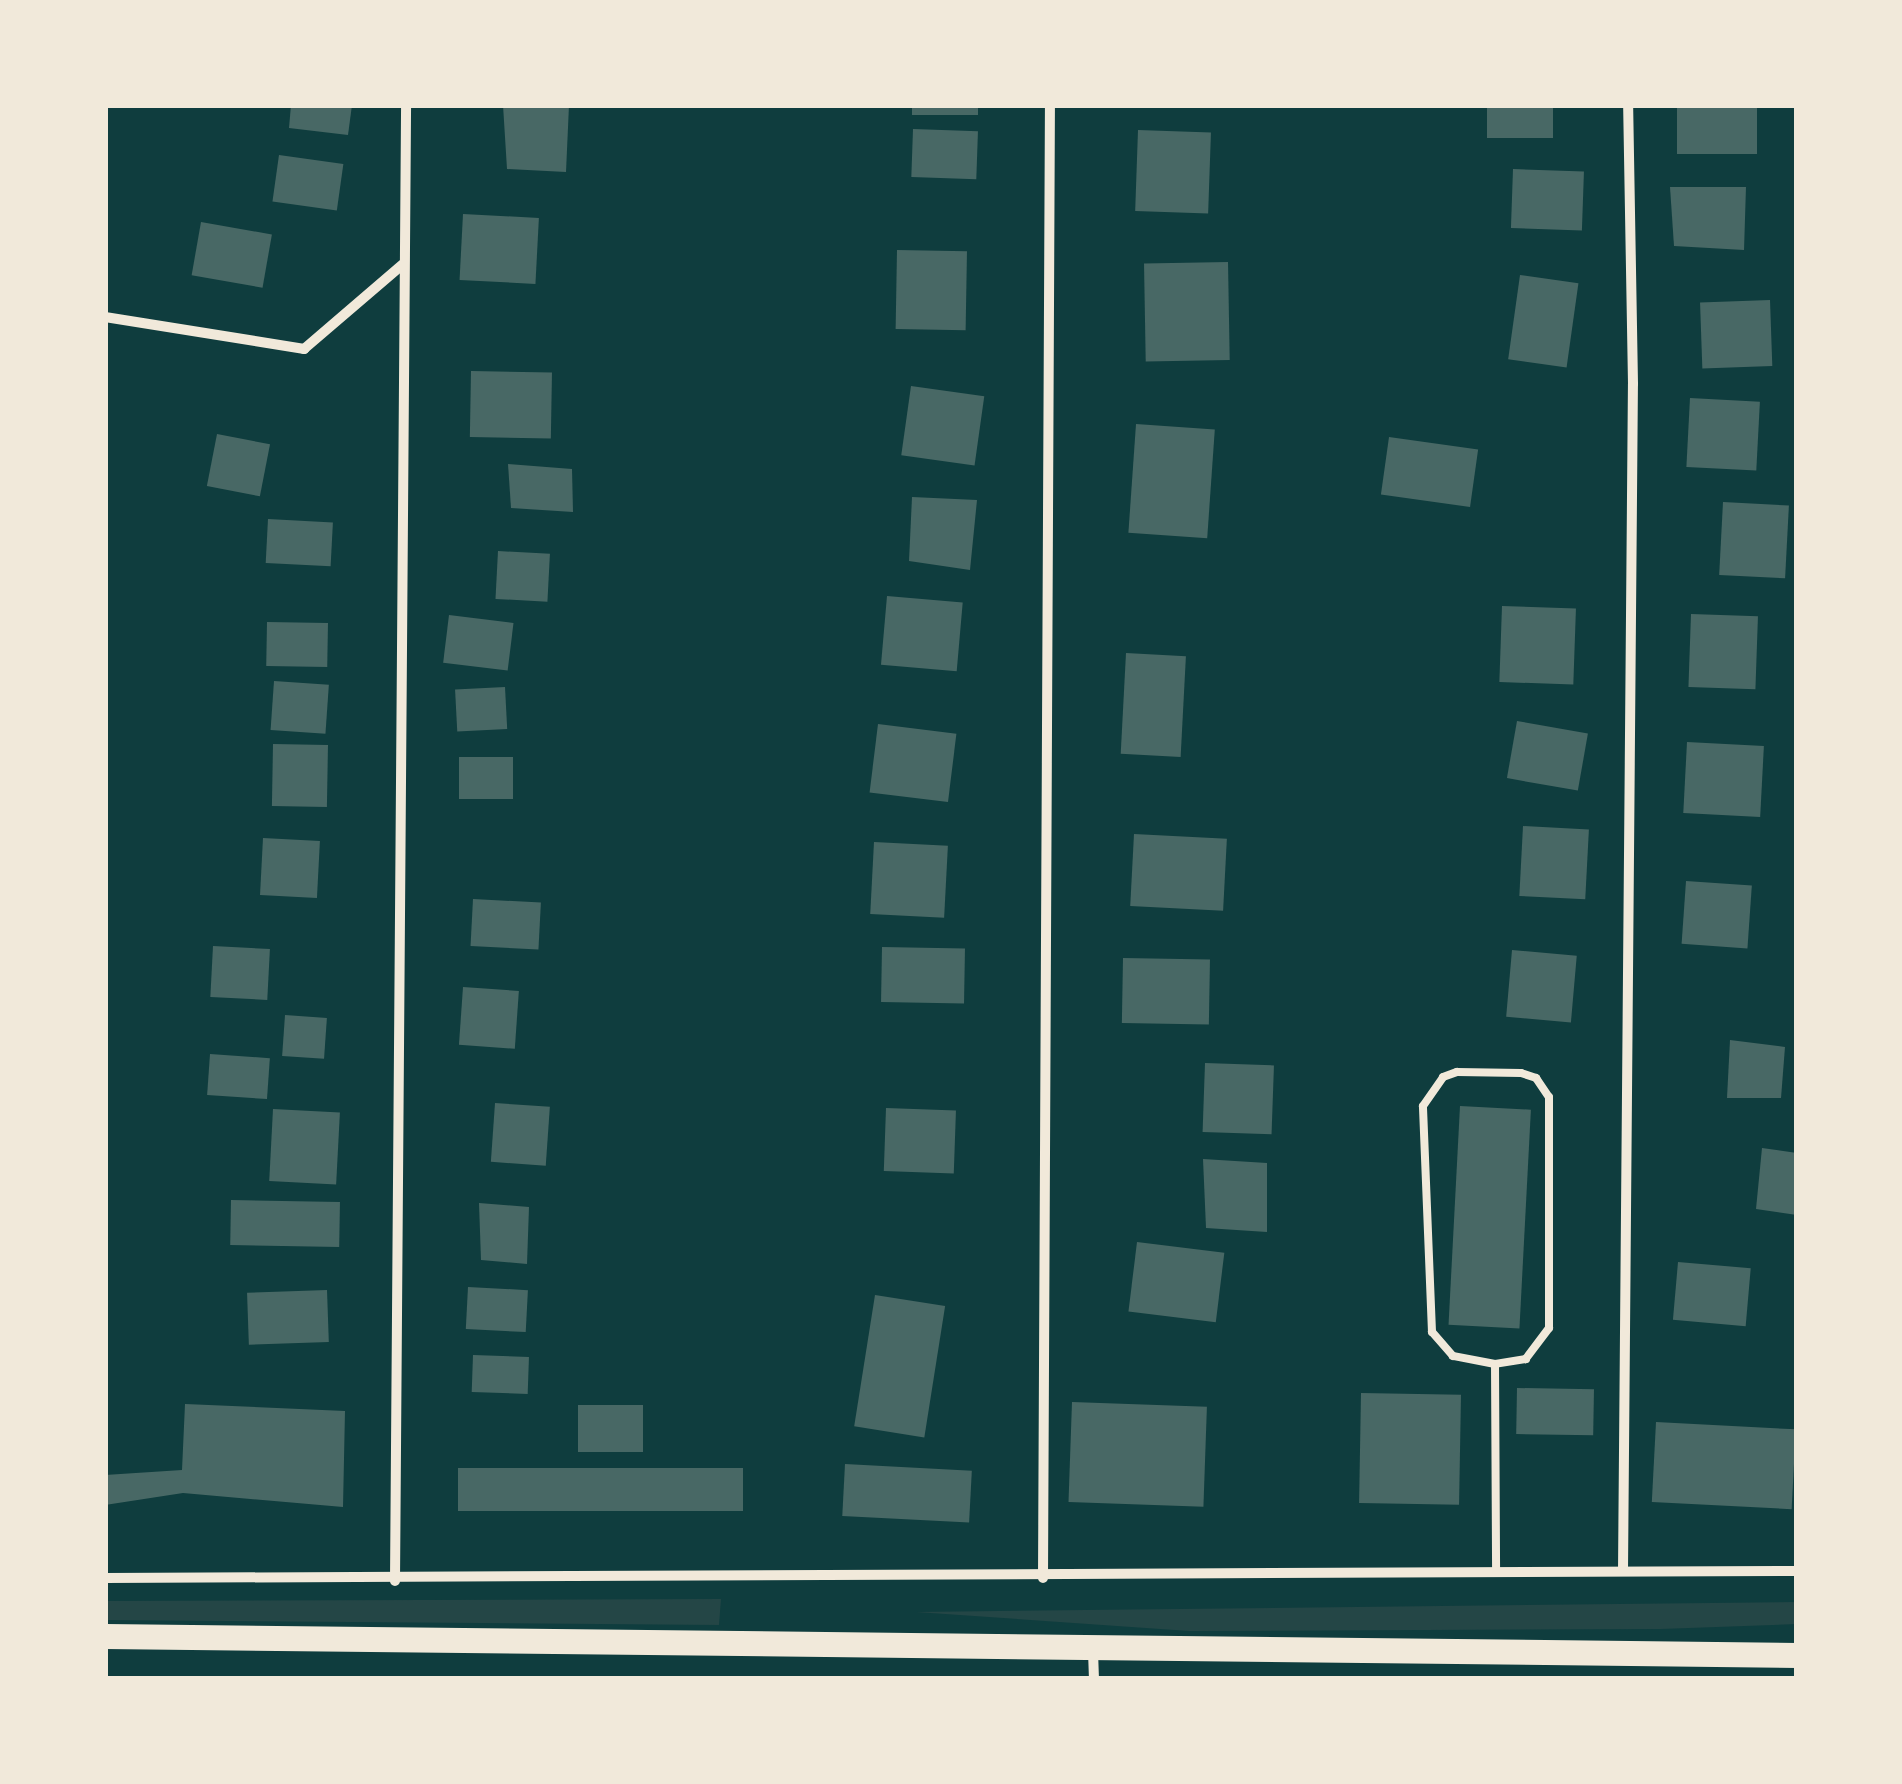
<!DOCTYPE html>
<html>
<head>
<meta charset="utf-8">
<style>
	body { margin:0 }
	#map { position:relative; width:1902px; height:1784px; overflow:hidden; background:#0f3d3e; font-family:Merriweather,serif }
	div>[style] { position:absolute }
	.green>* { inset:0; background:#244646 }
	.building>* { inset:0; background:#486865; transform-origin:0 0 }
	.service>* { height:8px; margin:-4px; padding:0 4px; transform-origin:4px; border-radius:4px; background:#f1e9da }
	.minor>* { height:10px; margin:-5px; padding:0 5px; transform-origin:5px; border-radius:5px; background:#f1e9da }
	.primary>* { height:25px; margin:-12.5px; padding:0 12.5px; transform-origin:12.5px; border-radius:12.5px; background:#f1e9da }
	span { translate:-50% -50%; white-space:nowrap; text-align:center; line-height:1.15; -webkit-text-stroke:10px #f1e9da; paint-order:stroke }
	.frame { position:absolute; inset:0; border:108px solid #f1e9da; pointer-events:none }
</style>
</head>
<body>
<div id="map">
	<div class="green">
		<div style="clip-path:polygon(721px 1599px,719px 1625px,105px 1620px,105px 1601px)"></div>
		<div style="clip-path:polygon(1797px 1602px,1797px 1624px,1661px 1629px,1189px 1631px,916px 1612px)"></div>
	</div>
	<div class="building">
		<div style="clip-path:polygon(291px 105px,352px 105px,348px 135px,289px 128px)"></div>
		<div style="clip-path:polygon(503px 105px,569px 105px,566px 172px,507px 169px)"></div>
		<div style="left:912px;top:105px;width:66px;height:10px"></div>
		<div style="left:1487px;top:105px;width:66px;height:33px"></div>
		<div style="left:1677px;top:105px;width:80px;height:49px"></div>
		<div style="left:913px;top:129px;width:65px;height:48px;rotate:2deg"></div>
		<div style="left:1138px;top:130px;width:73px;height:81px;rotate:2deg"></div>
		<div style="left:279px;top:155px;width:65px;height:47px;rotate:8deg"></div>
		<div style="left:1513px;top:169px;width:71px;height:59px;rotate:2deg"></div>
		<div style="clip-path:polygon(1670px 187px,1746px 187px,1744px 250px,1674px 246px)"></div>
		<div style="left:463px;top:214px;width:76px;height:66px;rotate:3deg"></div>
		<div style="left:201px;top:222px;width:72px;height:54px;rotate:10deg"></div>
		<div style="left:897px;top:250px;width:70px;height:79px;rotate:1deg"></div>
		<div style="left:1228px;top:262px;width:98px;height:84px;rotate:89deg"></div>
		<div style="left:1520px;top:275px;width:59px;height:85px;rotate:8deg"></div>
		<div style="left:1770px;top:300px;width:66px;height:70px;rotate:88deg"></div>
		<div style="left:471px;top:371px;width:81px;height:66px;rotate:1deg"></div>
		<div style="left:911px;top:386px;width:74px;height:70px;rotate:8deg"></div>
		<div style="left:1690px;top:398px;width:70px;height:69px;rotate:3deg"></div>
		<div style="left:1136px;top:424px;width:79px;height:109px;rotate:4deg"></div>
		<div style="left:217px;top:434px;width:54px;height:53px;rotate:11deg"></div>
		<div style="left:1389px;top:437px;width:90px;height:58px;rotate:8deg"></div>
		<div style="clip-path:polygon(508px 464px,572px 469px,573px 512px,511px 508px)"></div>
		<div style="clip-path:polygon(912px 497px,977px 500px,970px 570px,909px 561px)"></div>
		<div style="left:1723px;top:502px;width:66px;height:73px;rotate:3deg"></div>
		<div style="left:268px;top:519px;width:65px;height:44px;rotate:3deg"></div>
		<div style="left:498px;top:551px;width:52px;height:48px;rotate:3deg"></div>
		<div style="left:887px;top:596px;width:76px;height:69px;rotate:5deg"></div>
		<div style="left:1502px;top:606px;width:74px;height:76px;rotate:2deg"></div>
		<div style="left:1691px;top:614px;width:67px;height:73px;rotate:2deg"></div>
		<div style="left:449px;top:615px;width:65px;height:48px;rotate:7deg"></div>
		<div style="left:267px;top:622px;width:61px;height:44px;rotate:1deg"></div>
		<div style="left:1126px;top:653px;width:60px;height:101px;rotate:3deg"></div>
		<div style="left:274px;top:681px;width:55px;height:49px;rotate:4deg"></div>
		<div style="left:505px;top:687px;width:42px;height:50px;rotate:87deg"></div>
		<div style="left:1517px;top:721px;width:72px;height:58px;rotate:10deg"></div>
		<div style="left:878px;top:724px;width:79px;height:69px;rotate:7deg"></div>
		<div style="left:1687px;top:742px;width:77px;height:71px;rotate:3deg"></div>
		<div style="left:273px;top:744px;width:55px;height:62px;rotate:1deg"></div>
		<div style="left:459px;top:757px;width:54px;height:42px"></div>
		<div style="left:1523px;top:826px;width:66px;height:70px;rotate:3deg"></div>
		<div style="left:1134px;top:834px;width:93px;height:72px;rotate:3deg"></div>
		<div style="left:263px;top:838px;width:57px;height:57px;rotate:3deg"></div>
		<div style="left:874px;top:842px;width:74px;height:72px;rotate:3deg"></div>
		<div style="left:1686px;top:881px;width:66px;height:63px;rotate:4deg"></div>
		<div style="left:473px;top:899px;width:68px;height:47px;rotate:3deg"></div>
		<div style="left:213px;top:946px;width:57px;height:51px;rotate:3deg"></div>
		<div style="left:882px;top:947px;width:83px;height:55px;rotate:1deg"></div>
		<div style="left:1512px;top:950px;width:65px;height:67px;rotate:5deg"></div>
		<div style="left:1123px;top:958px;width:87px;height:65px;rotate:1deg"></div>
		<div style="left:463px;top:987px;width:56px;height:58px;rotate:4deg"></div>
		<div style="left:285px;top:1015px;width:42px;height:41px;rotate:4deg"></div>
		<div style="clip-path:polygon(1730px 1040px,1785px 1047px,1781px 1098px,1727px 1098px)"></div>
		<div style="left:210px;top:1054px;width:60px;height:41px;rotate:4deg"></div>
		<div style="left:1205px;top:1063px;width:69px;height:69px;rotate:2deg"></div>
		<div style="left:495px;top:1103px;width:55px;height:59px;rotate:4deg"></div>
		<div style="left:1460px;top:1106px;width:71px;height:219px;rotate:3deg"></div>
		<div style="left:886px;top:1108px;width:70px;height:63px;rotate:2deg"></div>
		<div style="left:273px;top:1109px;width:67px;height:72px;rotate:3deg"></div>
		<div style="clip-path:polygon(1762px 1148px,1797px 1153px,1797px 1215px,1756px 1209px)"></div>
		<div style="clip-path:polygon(1203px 1159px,1267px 1163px,1267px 1232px,1206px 1228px)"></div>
		<div style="left:231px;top:1200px;width:109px;height:45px;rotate:1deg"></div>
		<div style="clip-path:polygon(479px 1203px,529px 1207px,527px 1264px,481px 1260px)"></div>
		<div style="left:1137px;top:1242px;width:88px;height:70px;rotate:7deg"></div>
		<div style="left:1678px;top:1262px;width:73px;height:58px;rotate:5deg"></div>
		<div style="left:468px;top:1287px;width:60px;height:42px;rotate:3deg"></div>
		<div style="left:327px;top:1290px;width:52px;height:80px;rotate:88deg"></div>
		<div style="left:875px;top:1295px;width:71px;height:133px;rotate:9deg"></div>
		<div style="left:473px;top:1355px;width:56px;height:37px;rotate:2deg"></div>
		<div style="left:1517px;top:1388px;width:77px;height:46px;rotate:1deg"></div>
		<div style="left:1361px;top:1393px;width:100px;height:110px;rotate:1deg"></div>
		<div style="left:1072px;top:1402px;width:135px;height:100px;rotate:2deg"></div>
		<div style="clip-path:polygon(185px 1404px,345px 1411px,343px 1507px,183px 1493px,105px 1505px,105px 1475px,182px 1470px)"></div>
		<div style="left:643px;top:1405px;width:47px;height:65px;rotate:90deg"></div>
		<div style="left:1656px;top:1422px;width:140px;height:80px;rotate:3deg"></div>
		<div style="left:845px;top:1464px;width:127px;height:52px;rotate:3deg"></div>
		<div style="left:458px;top:1468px;width:285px;height:43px"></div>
	</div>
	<div class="service">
		<div style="left:1457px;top:1072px;width:64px;rotate:0.9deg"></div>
		<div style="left:1521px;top:1073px;width:16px;rotate:18deg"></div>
		<div style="left:1536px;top:1078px;width:23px;rotate:56deg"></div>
		<div style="left:1549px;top:1097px;width:231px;rotate:90deg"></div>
		<div style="left:1549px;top:1328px;width:39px;rotate:127deg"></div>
		<div style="left:1526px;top:1359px;width:31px;rotate:171deg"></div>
		<div style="left:1495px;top:1364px;width:43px;rotate:-169.2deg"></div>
		<div style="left:1453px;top:1356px;width:32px;rotate:-131deg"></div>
		<div style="left:1432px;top:1332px;width:226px;rotate:-92.3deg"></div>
		<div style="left:1423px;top:1106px;width:35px;rotate:-55deg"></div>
		<div style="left:1443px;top:1077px;width:15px;rotate:-20deg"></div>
		<div style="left:1495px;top:1364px;width:208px;rotate:89.7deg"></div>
	</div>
	<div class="minor">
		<div style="left:105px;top:317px;width:202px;rotate:9.1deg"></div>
		<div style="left:304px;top:349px;width:130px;rotate:-40.6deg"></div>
		<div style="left:1623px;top:1571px;width:1187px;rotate:-89.52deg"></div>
		<div style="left:1633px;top:384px;width:279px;rotate:-91deg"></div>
		<div style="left:105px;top:1578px;width:1692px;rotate:-0.24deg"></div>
		<div style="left:1043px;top:1578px;width:1473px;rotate:-89.73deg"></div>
		<div style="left:395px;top:1581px;width:1476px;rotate:-89.57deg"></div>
		<div style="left:1093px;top:1651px;width:28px;rotate:88deg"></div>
	</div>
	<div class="primary">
		<div style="left:105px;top:1636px;width:1692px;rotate:0.64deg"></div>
	</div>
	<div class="frame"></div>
</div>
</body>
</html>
